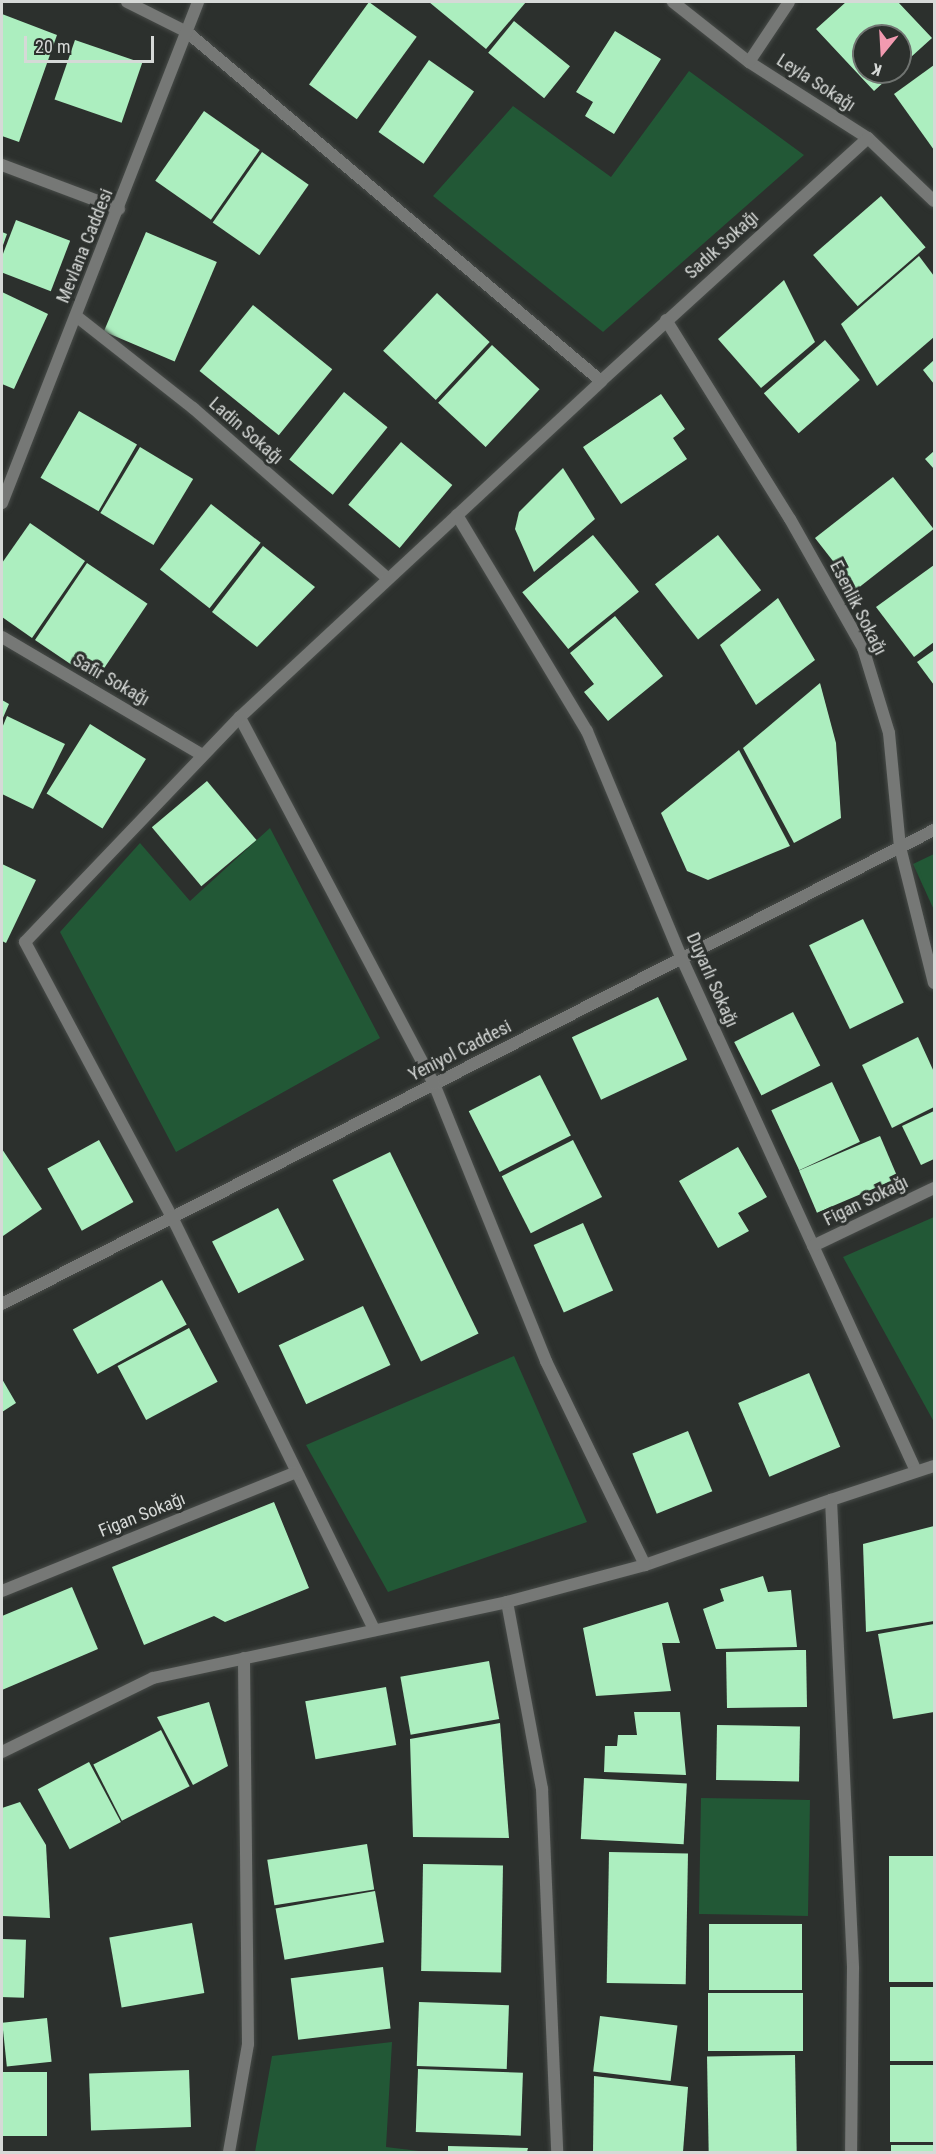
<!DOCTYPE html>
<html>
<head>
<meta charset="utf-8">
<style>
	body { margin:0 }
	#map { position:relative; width:936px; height:2154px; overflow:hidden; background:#2c302d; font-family:"Roboto Condensed",sans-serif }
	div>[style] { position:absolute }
	.green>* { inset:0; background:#225836; transform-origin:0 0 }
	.building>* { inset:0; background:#aceebf; transform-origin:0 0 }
	.roads { filter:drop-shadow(0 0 2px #474b48) drop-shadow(0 0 2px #474b48) }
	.minor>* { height:12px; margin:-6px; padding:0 6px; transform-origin:6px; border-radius:6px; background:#767876 }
	.tertiary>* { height:12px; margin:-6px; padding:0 6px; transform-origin:6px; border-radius:6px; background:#767876 }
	span { translate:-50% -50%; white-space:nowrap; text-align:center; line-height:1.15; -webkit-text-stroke:6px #2c302d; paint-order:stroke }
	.street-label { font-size:18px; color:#d6d9d7 }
	.frame { position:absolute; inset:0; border:3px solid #d6d9d7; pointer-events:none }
	.north { position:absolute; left:852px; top:24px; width:60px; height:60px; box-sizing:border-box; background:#2c302d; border:2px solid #707471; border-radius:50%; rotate:198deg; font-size:16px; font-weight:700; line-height:24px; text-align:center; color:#d6d9d7 }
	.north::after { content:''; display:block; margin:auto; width:21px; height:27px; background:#f29ab0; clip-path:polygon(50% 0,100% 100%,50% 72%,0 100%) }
	.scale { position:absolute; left:24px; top:36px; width:130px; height:27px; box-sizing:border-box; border:3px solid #d6d9d7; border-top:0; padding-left:8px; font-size:18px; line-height:21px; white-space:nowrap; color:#d6d9d7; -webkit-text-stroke:4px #2c302d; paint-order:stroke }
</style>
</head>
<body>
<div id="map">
	<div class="green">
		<div style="clip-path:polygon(689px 71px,804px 155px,603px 332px,433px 196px,513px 106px,611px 177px)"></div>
		<div style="clip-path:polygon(270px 828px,380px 1038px,176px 1152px,60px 932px,140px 843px,190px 901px)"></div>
		<div style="clip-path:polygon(934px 854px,934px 910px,913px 864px)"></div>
		<div style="clip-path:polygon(934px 1217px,934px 1422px,843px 1257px)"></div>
		<div style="clip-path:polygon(514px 1356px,587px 1522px,388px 1592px,306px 1445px)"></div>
		<div style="left:701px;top:1798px;width:109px;height:116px;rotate:1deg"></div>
		<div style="clip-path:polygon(392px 2042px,386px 2147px,427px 2152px,255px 2152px,272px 2056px)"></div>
	</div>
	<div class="building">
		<div style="left:369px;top:2px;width:59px;height:102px;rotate:36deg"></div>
		<div style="clip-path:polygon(429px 2px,526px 2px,486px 49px)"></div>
		<div style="clip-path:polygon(846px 2px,898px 2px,932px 38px,900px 67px,900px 36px,864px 36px,864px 72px,895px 72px,874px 91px,816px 29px)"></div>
		<div style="clip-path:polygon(2px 14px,57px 35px,19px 142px,2px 136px)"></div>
		<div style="left:514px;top:21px;width:72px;height:41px;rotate:39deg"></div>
		<div style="clip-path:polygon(615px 31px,661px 59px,614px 134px,585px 116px,593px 102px,576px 92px)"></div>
		<div style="left:75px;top:40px;width:71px;height:63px;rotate:19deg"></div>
		<div style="left:429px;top:60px;width:55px;height:88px;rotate:35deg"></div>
		<div style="clip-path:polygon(934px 65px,934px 150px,894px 94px)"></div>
		<div style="left:204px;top:111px;width:68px;height:85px;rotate:35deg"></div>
		<div style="left:262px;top:152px;width:57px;height:86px;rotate:35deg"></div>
		<div style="left:881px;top:196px;width:68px;height:90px;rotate:49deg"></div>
		<div style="left:16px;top:220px;width:58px;height:54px;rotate:21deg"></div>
		<div style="clip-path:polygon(2px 232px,7px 234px,2px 248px)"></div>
		<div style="left:146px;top:232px;width:77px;height:108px;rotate:23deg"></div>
		<div style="clip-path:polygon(919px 256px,934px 276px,934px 337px,877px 386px,841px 324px)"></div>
		<div style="clip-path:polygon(784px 280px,815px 342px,761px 388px,718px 339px)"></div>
		<div style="clip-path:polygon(2px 292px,48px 314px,14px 389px,2px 384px)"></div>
		<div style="left:437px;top:293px;width:72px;height:79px;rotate:43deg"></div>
		<div style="left:253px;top:305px;width:102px;height:85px;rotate:39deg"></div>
		<div style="left:825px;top:340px;width:53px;height:81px;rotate:49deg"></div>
		<div style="left:492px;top:345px;width:65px;height:79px;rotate:43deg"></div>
		<div style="clip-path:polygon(934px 360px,934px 384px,923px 370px)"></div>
		<div style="left:344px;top:392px;width:56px;height:87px;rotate:39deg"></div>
		<div style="clip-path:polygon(661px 394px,685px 429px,673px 438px,687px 459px,621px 504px,583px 447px)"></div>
		<div style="left:79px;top:411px;width:67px;height:77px;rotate:30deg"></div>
		<div style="left:401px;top:442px;width:67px;height:82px;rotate:40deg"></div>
		<div style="left:140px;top:447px;width:62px;height:77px;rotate:31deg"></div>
		<div style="clip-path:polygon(934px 451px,934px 469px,925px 459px)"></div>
		<div style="clip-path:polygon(563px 468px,595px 519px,534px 572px,515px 529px,519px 512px)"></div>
		<div style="left:893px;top:477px;width:66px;height:99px;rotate:52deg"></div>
		<div style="left:211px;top:504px;width:63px;height:83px;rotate:38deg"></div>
		<div style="clip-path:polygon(30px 523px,85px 561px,32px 638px,2px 617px,2px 563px)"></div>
		<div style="left:593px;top:535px;width:73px;height:91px;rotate:51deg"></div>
		<div style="left:718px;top:535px;width:70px;height:80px;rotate:52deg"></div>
		<div style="clip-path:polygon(263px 546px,315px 587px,257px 647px,212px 612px)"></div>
		<div style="left:87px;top:563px;width:73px;height:93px;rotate:34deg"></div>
		<div style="clip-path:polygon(934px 565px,934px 642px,914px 657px,876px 607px)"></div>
		<div style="clip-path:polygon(778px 598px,815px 660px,756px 705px,720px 645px)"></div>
		<div style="clip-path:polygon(615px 616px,663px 676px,608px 721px,584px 692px,594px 684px,570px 653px)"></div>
		<div style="clip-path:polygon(934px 650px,934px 685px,917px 662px)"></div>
		<div style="clip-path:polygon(820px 683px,836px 743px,841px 818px,794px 843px,743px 748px)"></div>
		<div style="clip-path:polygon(2px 700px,9px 704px,2px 720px)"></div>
		<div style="clip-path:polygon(7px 716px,65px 744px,33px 809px,2px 794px,2px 728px)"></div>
		<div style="left:90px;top:724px;width:66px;height:82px;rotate:32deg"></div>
		<div style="clip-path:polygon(739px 750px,790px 846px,708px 880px,687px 871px,661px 813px)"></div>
		<div style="left:207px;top:781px;width:77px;height:72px;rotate:50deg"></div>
		<div style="clip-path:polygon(2px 864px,36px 880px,6px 943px,2px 941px)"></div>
		<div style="left:863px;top:919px;width:93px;height:60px;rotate:64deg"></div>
		<div style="left:658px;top:997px;width:69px;height:95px;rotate:65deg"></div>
		<div style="left:793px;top:1012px;width:60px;height:66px;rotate:63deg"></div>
		<div style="clip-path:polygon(918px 1037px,934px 1072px,934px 1107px,892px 1128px,862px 1065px)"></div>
		<div style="left:540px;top:1075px;width:68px;height:80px;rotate:63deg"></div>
		<div style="left:832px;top:1082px;width:66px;height:67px;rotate:65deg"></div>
		<div style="clip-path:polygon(934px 1111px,934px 1159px,921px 1165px,902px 1126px)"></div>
		<div style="left:880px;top:1136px;width:46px;height:88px;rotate:67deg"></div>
		<div style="left:99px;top:1140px;width:71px;height:59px;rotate:61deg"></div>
		<div style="left:573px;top:1140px;width:64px;height:80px;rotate:63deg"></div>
		<div style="clip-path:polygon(738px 1147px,767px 1197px,738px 1213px,749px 1231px,718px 1248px,679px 1181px)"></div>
		<div style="clip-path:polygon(2px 1149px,42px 1209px,3px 1236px,2px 1234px)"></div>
		<div style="left:390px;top:1152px;width:202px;height:64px;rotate:64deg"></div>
		<div style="left:278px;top:1208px;width:58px;height:74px;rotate:63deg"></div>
		<div style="left:583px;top:1223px;width:74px;height:54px;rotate:66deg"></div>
		<div style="left:162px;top:1280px;width:51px;height:102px;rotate:61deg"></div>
		<div style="left:363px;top:1306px;width:65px;height:93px;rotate:65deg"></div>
		<div style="left:189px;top:1328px;width:61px;height:81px;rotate:62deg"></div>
		<div style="left:809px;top:1373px;width:80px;height:77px;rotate:67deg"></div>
		<div style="clip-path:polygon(2px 1379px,16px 1403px,2px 1412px)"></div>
		<div style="left:688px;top:1431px;width:65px;height:60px;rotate:68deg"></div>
		<div style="clip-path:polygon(274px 1502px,309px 1588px,225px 1622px,214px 1616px,144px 1645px,112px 1567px)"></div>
		<div style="clip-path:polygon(934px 1526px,934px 1621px,866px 1632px,863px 1544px)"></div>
		<div style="clip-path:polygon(763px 1576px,768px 1592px,791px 1590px,797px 1647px,716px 1649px,703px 1609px,724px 1601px,720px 1589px)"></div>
		<div style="clip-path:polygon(72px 1587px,98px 1649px,2px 1690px,2px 1616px)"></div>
		<div style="clip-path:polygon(668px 1602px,680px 1643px,662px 1643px,671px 1691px,596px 1696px,583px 1628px)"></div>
		<div style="clip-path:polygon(934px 1624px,934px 1712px,893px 1719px,878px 1634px)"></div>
		<div style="clip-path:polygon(797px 1650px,806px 1650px,807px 1707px,727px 1708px,726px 1652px)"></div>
		<div style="left:489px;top:1661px;width:59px;height:90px;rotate:80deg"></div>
		<div style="left:386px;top:1687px;width:59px;height:82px;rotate:80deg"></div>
		<div style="clip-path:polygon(209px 1702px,228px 1766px,193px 1785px,157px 1717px)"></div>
		<div style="clip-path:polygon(634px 1712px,680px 1712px,686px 1775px,604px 1772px,605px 1746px,617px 1746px,618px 1735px,637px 1735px)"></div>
		<div style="clip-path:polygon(500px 1723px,509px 1838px,413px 1837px,410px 1739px)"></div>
		<div style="left:717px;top:1725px;width:83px;height:55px;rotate:1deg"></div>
		<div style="left:161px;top:1730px;width:63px;height:76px;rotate:63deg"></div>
		<div style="left:89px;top:1762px;width:68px;height:58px;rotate:62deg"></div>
		<div style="left:584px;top:1778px;width:103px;height:61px;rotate:3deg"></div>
		<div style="clip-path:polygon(20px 1802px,46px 1845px,50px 1918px,2px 1916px,2px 1808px)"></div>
		<div style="left:367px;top:1844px;width:46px;height:101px;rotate:81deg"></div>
		<div style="left:609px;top:1852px;width:79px;height:131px;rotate:1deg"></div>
		<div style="left:934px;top:1856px;width:126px;height:45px;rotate:90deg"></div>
		<div style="left:423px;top:1864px;width:80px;height:107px;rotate:1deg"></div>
		<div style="left:375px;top:1891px;width:52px;height:101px;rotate:80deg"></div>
		<div style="left:192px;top:1923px;width:71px;height:84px;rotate:80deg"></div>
		<div style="left:709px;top:1924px;width:93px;height:66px"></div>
		<div style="left:2px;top:1939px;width:24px;height:58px;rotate:2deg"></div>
		<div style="left:383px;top:1967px;width:62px;height:93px;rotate:83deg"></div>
		<div style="left:934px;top:1987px;width:74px;height:44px;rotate:90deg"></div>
		<div style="left:708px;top:1993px;width:95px;height:58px"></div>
		<div style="left:419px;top:2002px;width:90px;height:64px;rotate:2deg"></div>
		<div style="left:600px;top:2016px;width:78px;height:56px;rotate:7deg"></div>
		<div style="left:47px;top:2018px;width:44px;height:45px;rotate:84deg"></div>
		<div style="left:795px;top:2055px;width:97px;height:88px;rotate:89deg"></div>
		<div style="left:890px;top:2065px;width:44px;height:77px"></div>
		<div style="left:418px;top:2069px;width:105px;height:63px;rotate:2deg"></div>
		<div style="left:189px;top:2070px;width:57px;height:100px;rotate:88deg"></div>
		<div style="left:47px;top:2072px;width:64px;height:45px;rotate:90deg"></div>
		<div style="clip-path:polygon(594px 2076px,688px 2087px,683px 2152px,593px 2152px)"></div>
		<div style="left:891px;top:2145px;width:43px;height:7px"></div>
		<div style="clip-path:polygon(448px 2146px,528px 2148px,527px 2152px,448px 2152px)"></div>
	</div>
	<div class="roads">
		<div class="minor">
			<div style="left:673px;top:2px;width:97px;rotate:38.3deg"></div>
			<div style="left:749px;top:62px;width:141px;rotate:32.6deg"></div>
			<div style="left:868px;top:138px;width:91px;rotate:43.7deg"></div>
			<div style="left:749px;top:62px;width:72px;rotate:-56.3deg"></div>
			<div style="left:2px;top:165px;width:125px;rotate:20.6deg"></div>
			<div style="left:76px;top:316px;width:149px;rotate:38.2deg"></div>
			<div style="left:193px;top:408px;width:259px;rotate:41.2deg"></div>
			<div style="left:666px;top:320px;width:234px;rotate:58.1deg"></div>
			<div style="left:790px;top:519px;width:148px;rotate:60.5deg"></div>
			<div style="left:863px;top:648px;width:89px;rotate:73deg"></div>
			<div style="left:889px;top:733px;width:115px;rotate:84.5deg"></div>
			<div style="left:900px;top:847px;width:140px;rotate:76deg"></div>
			<div style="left:601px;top:381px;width:361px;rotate:-42.3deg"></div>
			<div style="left:457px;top:515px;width:252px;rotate:59deg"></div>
			<div style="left:587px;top:731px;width:247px;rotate:67.4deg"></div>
			<div style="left:682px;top:959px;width:563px;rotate:65.44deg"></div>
			<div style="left:2px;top:637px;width:231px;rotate:30.5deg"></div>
			<div style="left:240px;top:717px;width:311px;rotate:133.7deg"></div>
			<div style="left:25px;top:942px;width:312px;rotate:61.9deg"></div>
			<div style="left:172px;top:1217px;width:460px;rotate:63.9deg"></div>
			<div style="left:813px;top:1246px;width:134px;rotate:-25.6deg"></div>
			<div style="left:2px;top:1304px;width:1046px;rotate:-26.96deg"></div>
			<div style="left:831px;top:1500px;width:108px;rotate:-18.3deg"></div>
			<div style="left:645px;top:1565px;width:197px;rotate:-19.3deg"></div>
			<div style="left:831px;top:1500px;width:469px;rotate:87.3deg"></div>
			<div style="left:853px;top:1968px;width:184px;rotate:90.6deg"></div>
			<div style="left:2px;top:1591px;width:317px;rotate:-22deg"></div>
			<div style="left:507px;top:1602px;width:190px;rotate:79.4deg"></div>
			<div style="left:542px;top:1789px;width:363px;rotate:87.6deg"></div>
			<div style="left:2px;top:1752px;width:168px;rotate:-26.1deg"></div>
			<div style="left:153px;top:1678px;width:362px;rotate:-12.1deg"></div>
			<div style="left:507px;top:1602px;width:143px;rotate:-15deg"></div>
			<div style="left:645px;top:1565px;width:227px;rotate:-115.9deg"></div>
			<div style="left:546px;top:1361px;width:299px;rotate:-112deg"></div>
			<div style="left:434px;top:1084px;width:415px;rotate:-117.9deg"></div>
			<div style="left:240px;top:717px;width:493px;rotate:-42.9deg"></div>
			<div style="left:601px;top:381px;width:541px;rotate:-139.87deg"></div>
			<div style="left:187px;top:32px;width:67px;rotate:-153.4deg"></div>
			<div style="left:229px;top:2152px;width:110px;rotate:-80deg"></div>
			<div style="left:248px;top:2044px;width:386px;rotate:-90.6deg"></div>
		</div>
		<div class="tertiary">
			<div style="left:2px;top:503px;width:538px;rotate:-68.63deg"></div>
		</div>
	</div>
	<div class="street-label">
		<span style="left:816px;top:83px;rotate:33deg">Leyla Sokağı</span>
		<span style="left:722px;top:245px;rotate:-42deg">Sadık Sokağı</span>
		<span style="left:85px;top:246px;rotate:-68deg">Mevlana Caddesi</span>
		<span style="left:246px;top:431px;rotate:41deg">Ladin Sokağı</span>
		<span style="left:858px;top:608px;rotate:63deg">Esenlik Sokağı</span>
		<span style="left:111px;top:680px;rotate:30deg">Safir Sokağı</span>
		<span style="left:712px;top:980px;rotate:66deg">Duyarlı Sokağı</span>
		<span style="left:460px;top:1051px;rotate:-27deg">Yeniyol Caddesi</span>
		<span style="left:866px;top:1201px;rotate:-26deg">Figan Sokağı</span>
		<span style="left:142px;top:1515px;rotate:-22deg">Figan Sokağı</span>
	</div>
	<div class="frame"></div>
	<div class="north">K</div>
	<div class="scale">20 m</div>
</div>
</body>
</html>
